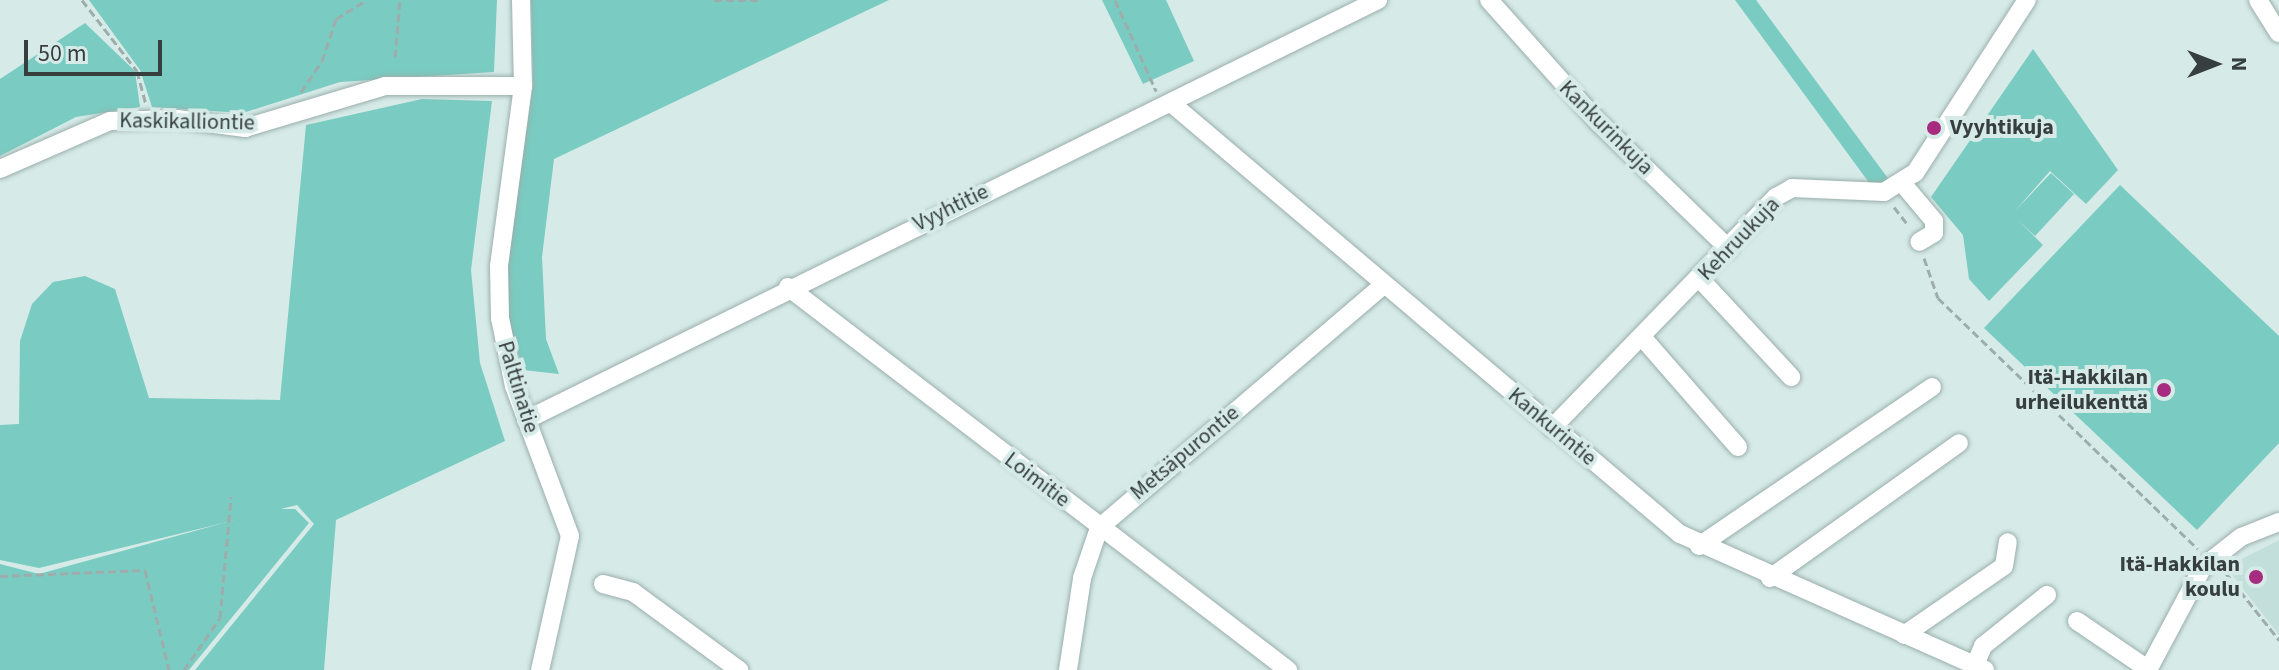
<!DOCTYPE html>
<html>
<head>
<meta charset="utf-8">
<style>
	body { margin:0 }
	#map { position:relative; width:2279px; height:670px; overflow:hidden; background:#d6ebe8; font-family:"Source Sans 3",sans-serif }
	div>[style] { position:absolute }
	.built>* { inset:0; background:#c2dfdb }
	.green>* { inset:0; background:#7acbc1 }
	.path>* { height:3px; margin-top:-1.5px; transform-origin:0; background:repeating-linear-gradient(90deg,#9dadab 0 8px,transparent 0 12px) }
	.roads { filter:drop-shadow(0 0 2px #9aaeab) drop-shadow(0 0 2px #9aaeab) }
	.minor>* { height:18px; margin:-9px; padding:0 9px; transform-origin:9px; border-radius:9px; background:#fff }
	.dots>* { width:22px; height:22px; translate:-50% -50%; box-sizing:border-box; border:4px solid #d6ebe8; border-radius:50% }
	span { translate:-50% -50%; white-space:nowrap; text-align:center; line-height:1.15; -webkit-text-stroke:8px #d6ebe8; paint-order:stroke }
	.street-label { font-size:22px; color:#373f3e }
	.poi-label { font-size:22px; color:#373f3e; font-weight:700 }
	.left { translate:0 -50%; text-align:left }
	.right { translate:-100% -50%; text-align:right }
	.north { position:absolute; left:2175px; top:24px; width:80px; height:80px; -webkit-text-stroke:6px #d6ebe8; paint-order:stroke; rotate:90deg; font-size:22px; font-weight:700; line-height:32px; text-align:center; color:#373f3e }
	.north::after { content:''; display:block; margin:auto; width:28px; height:36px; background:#373f3e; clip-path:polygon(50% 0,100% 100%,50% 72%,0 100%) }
	.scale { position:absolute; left:24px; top:40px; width:138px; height:36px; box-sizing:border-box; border:4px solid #373f3e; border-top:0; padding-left:10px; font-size:24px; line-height:28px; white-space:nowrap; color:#373f3e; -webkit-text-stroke:6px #d6ebe8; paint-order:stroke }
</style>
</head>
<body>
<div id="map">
	<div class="built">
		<div style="clip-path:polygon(2279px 540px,2279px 635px,2226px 567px)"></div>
	</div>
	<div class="green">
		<div style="clip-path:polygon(89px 0,497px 0,494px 72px,340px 82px,243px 113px,152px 107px,140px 70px)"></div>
		<div style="clip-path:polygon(531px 0,889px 0,554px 159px,542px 257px,546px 339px,559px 374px,523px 370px,508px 319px,507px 267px,533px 85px)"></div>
		<div style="clip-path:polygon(1102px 0,1166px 0,1194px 61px,1143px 84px)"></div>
		<div style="clip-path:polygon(1735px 0,1756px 0,1890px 181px,1870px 184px)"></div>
		<div style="clip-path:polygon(85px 23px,135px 71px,140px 107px,76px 117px,0 156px,0 79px)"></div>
		<div style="clip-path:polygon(2033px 49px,2118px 170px,2086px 204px,2050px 171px,2015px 211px,2051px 173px,2074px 194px,2035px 236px,2018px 220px,2043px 245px,1989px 301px,1969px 279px,1963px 235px,1931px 197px)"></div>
		<div style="clip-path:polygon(422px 99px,492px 101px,471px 270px,480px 363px,505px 441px,336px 520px,324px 670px,195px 670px,314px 524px,297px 505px,39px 568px,0 560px,0 425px,19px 424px,20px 341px,32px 304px,53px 282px,85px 276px,115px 289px,149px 398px,280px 400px,306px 125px)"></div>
		<div style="clip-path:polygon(2120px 185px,2279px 336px,2279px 443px,2197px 530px,1984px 328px)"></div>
		<div style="clip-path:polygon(274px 509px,295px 509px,309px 523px,189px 670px,0 670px,0 564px,39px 574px)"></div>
	</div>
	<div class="path">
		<div style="left:82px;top:0;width:90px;rotate:52.2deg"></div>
		<div style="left:137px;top:71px;width:34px;rotate:75deg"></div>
		<div style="left:714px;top:0;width:45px"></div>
		<div style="left:1115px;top:0;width:100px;rotate:65.7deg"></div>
		<div style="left:395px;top:57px;width:57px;rotate:-85deg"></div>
		<div style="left:301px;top:92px;width:37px;rotate:-56deg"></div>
		<div style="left:322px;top:61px;width:44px;rotate:-71.6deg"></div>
		<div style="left:336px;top:19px;width:36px;rotate:-32deg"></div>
		<div style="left:1894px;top:207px;width:24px;rotate:52deg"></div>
		<div style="left:1924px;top:258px;width:42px;rotate:70.7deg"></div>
		<div style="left:1938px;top:298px;width:361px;rotate:44deg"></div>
		<div style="left:2225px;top:572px;width:87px;rotate:51.5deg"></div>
		<div style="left:0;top:576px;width:145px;rotate:-2.4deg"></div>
		<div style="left:145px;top:570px;width:103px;rotate:76.5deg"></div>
		<div style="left:184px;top:670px;width:63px;rotate:-55.3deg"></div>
		<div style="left:220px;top:618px;width:122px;rotate:-84.8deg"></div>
	</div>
	<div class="roads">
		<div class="minor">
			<div style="left:521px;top:0;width:86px;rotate:88.7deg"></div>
			<div style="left:523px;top:86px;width:182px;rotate:97.6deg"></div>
			<div style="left:499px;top:266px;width:52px;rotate:88.9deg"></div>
			<div style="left:500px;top:318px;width:69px;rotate:78.4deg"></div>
			<div style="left:514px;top:386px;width:160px;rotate:69.5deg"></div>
			<div style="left:570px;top:536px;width:137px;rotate:102.6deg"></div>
			<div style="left:1489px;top:0;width:164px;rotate:48.2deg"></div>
			<div style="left:1598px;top:122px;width:182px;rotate:44.1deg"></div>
			<div style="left:2258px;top:0;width:39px;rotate:58deg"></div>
			<div style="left:1171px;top:103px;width:667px;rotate:40.26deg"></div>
			<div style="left:1680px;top:534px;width:334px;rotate:24deg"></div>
			<div style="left:0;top:169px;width:120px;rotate:-23.6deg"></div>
			<div style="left:110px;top:121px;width:67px;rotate:-1.7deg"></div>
			<div style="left:177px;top:119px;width:69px;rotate:7.5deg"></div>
			<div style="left:245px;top:128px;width:146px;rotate:-16.7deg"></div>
			<div style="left:385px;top:86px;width:138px"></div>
			<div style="left:1903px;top:184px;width:48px;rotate:50deg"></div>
			<div style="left:1934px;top:221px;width:12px;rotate:90deg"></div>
			<div style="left:1934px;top:233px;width:17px;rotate:149deg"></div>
			<div style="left:1700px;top:279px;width:134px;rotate:47.1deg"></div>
			<div style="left:788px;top:287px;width:630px;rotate:37.45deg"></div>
			<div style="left:1642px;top:337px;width:146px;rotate:48.9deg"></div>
			<div style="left:526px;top:420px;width:950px;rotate:-26.24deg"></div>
			<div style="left:1552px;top:428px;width:322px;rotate:-45.9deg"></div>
			<div style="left:1776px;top:197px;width:18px;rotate:-29deg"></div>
			<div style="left:1792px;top:188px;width:92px;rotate:2.5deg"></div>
			<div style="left:1884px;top:192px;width:36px;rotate:-32deg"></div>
			<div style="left:1915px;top:173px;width:206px;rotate:-57.1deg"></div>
			<div style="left:1699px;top:546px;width:282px;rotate:-34.3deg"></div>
			<div style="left:1770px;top:578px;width:232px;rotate:-35.5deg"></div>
			<div style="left:603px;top:584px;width:31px;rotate:15deg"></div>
			<div style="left:633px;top:592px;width:132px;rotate:36.3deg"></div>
			<div style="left:2077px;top:621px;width:87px;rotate:34.2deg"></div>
			<div style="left:1904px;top:635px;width:121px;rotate:-34.6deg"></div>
			<div style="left:2004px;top:566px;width:24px;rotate:-81deg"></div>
			<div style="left:1975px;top:665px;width:21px;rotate:-67deg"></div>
			<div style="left:1983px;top:646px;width:82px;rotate:-38.6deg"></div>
			<div style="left:1068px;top:670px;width:93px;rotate:-81.3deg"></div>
			<div style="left:1082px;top:578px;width:53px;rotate:-71.2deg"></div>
			<div style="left:1099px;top:528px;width:375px;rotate:-40.5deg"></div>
			<div style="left:2148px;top:670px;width:117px;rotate:-61.9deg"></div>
			<div style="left:2203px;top:567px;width:48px;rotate:-38.3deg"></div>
			<div style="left:2241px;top:537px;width:41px;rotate:-21.5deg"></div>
		</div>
	</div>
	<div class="dots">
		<div style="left:1934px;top:128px;background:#a72b7e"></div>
		<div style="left:2164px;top:390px;background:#a72b7e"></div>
		<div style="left:2256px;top:577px;background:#a72b7e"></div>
	</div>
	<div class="street-label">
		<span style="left:187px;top:122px;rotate:1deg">Kaskikalliontie</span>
		<span style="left:1606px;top:128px;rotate:45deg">Kankurinkuja</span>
		<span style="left:951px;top:208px;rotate:-26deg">Vyyhtitie</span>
		<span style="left:1739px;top:239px;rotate:-46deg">Kehruukuja</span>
		<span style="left:518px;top:387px;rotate:73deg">Palttinatie</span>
		<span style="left:1552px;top:427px;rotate:40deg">Kankurintie</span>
		<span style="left:1185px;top:453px;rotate:-40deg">Metsäpurontie</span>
		<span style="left:1037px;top:480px;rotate:37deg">Loimitie</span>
	</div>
	<div class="poi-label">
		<span class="left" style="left:1950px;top:128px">Vyyhtikuja</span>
		<span class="right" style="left:2148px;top:390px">Itä-Hakkilan<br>urheilukenttä</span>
		<span class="right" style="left:2240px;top:577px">Itä-Hakkilan<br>koulu</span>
	</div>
	<div class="north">N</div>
	<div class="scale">50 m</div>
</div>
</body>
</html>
